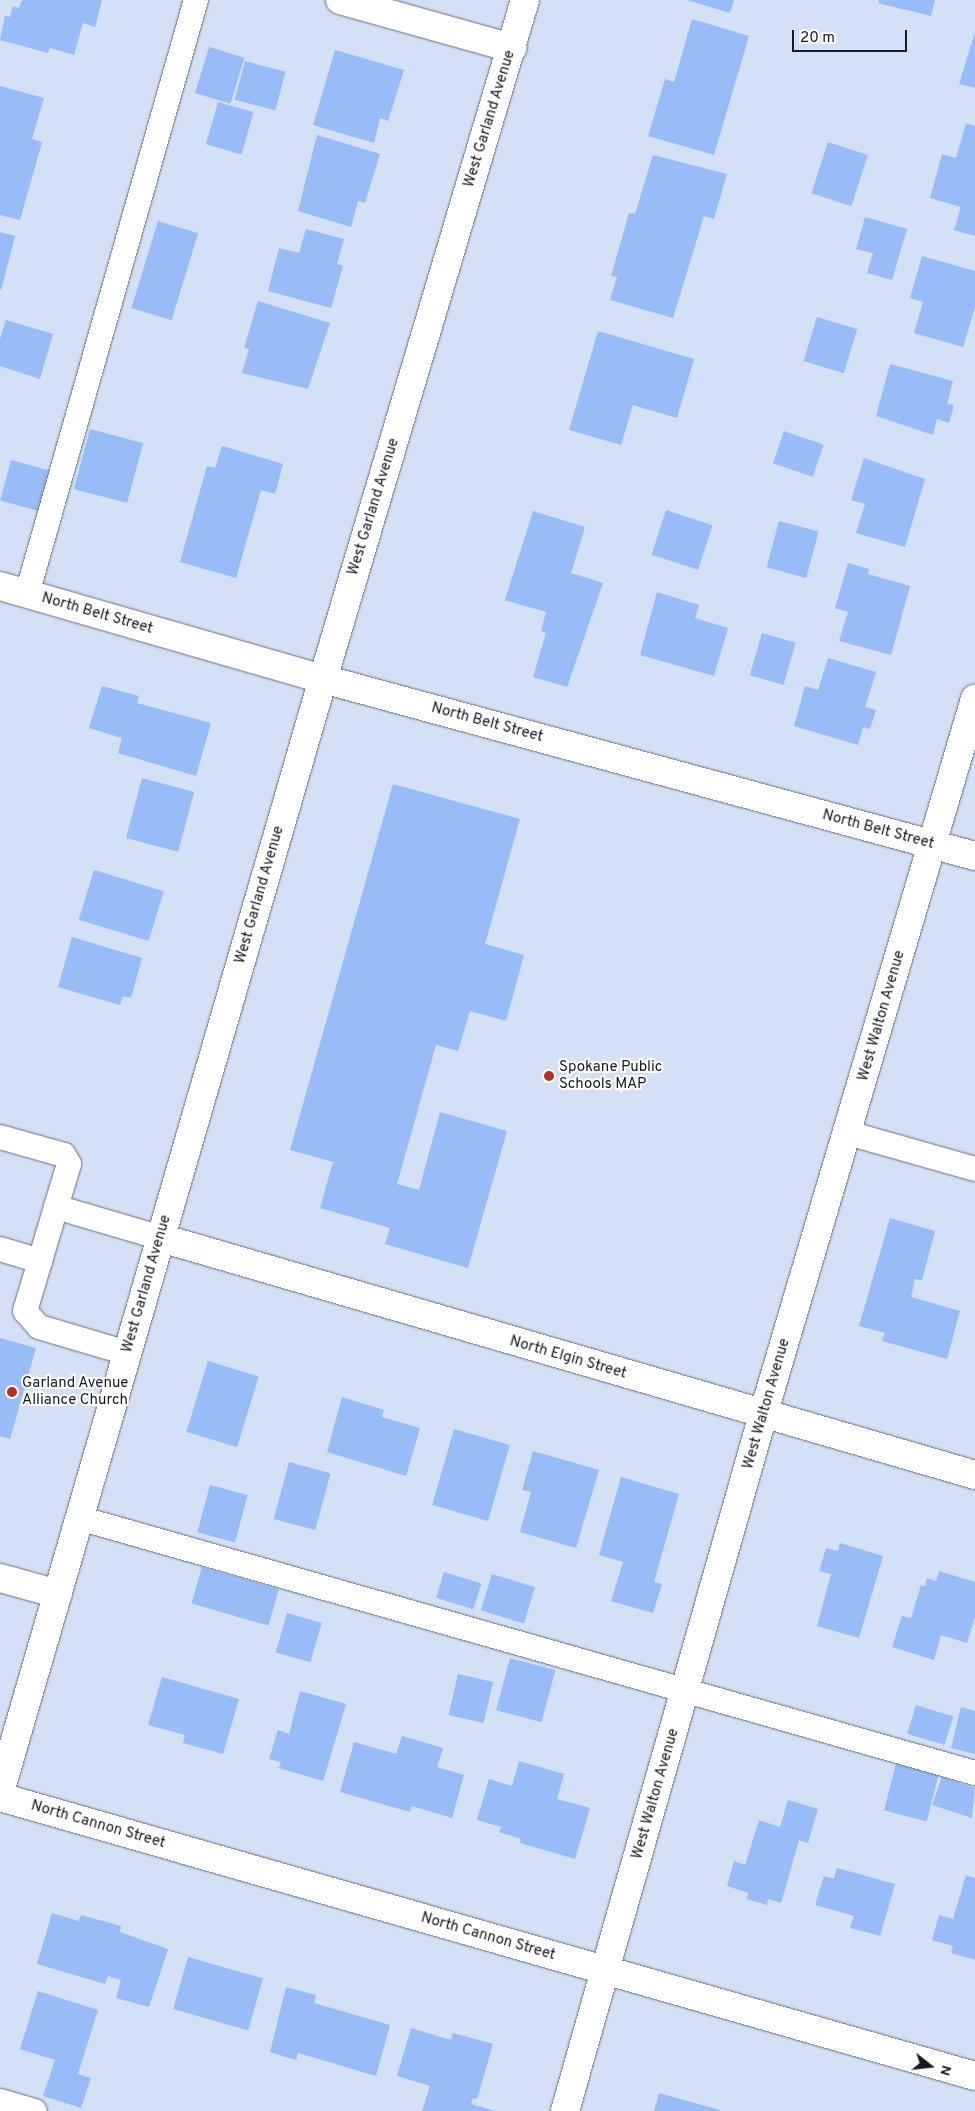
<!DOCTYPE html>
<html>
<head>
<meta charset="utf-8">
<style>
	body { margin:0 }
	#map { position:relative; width:975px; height:2111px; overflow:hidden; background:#d3e0f5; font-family:Overpass,sans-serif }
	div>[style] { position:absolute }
	.building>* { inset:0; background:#97bcf8; transform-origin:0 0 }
	.roads { filter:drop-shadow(0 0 1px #677285) drop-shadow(0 0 1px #677285) }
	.lane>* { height:24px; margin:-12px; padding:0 12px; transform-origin:12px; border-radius:12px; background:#fff }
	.street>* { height:28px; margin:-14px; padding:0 14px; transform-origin:14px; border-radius:14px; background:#fff }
	.secondary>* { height:28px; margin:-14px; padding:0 14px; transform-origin:14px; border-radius:14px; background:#fff }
	.dots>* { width:14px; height:14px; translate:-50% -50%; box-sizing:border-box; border:2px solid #fff; border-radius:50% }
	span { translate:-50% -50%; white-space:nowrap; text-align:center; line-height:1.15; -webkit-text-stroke:4px #fff; paint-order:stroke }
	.street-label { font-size:15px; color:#151a21 }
	.poi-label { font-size:15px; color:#151a21 }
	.left { translate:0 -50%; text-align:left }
	.north { position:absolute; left:905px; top:2041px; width:50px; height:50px; -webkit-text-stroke:4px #fff; paint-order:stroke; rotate:106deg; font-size:14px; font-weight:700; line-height:20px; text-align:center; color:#151a21 }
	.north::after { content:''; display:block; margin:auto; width:18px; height:22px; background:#151a21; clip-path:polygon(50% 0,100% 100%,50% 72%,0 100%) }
	.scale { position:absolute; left:792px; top:30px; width:115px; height:22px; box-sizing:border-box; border:2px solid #151a21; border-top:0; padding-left:6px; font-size:15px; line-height:18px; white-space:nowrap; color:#151a21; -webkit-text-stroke:4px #fff; paint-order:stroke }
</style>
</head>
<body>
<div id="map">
	<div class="building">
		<div style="clip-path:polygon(22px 0,102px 0,95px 27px,83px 23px,74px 55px,50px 48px,48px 53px,0 40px,5px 15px,10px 17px,13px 6px,19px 8px)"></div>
		<div style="clip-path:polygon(687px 0,734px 0,730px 13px)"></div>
		<div style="clip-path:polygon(879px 0,935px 0,931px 16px,878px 3px)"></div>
		<div style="clip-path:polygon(692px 19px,749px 36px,714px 155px,648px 136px,665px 79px,674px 82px)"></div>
		<div style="clip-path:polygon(975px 32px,975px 88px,959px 84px)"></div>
		<div style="left:209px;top:47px;width:37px;height:48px;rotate:17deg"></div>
		<div style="clip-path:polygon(335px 50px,404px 70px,388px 121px,380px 118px,374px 143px,313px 125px)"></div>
		<div style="left:245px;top:61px;width:42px;height:40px;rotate:15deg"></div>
		<div style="clip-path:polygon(0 86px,44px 98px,32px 139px,42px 142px,20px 220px,0 215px)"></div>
		<div style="left:218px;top:102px;width:37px;height:44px;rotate:16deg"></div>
		<div style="clip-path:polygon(966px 123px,975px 126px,975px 236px,954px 230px,961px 207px,930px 198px,942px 154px,956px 158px)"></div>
		<div style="clip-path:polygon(317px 135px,380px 154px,365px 203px,358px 201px,351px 227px,298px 211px)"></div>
		<div style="left:828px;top:142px;width:42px;height:54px;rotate:18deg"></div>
		<div style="clip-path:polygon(653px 155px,727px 174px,714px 219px,704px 216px,673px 318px,610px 300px,617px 277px,611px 276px,629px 213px,635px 214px)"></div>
		<div style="clip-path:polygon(865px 217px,907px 229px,892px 280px,867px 273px,873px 253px,856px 249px)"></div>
		<div style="left:158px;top:221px;width:42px;height:91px;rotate:17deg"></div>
		<div style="clip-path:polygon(306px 229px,344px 239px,337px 264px,343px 266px,331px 308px,268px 291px,279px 248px,299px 253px)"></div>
		<div style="clip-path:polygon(0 232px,15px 236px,1px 290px,0 290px)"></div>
		<div style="clip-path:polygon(922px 256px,975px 271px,975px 307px,963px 347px,914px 333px,923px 302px,910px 298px)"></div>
		<div style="clip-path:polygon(258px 301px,330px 323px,308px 389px,242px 373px,249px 349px,244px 348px)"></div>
		<div style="left:817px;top:317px;width:42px;height:46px;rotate:17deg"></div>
		<div style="clip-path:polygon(6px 320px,53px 334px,40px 379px,0 366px,0 339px)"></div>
		<div style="clip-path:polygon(598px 331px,694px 359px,677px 418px,633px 405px,621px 445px,569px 430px)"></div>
		<div style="clip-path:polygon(890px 364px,953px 381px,947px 404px,954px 405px,949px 423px,937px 419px,933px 435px,876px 416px)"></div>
		<div style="left:90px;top:429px;width:55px;height:62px;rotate:15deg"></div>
		<div style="left:784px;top:431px;width:42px;height:34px;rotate:19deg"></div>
		<div style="clip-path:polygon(222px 446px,283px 464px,275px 494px,261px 490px,236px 578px,180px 562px,207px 466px,215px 468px)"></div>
		<div style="clip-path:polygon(864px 458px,925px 479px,905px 547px,856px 533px,865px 504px,851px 500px)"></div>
		<div style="left:11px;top:460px;width:46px;height:42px;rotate:15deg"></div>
		<div style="left:666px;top:510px;width:49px;height:47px;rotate:18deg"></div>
		<div style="clip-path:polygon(533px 511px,585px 527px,571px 573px,603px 583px,567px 687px,533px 677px,546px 633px,541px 631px,546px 612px,505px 600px)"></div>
		<div style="left:779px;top:521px;width:41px;height:48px;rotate:15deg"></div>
		<div style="clip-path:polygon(848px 563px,869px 569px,868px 574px,910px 586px,891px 655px,839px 641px,848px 612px,835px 608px)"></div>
		<div style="clip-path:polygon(657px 592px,699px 605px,695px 618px,728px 628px,714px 676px,640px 655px)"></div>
		<div style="left:762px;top:633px;width:35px;height:44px;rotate:16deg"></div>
		<div style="clip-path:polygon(828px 658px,876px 672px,865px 707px,876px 710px,870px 729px,863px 727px,858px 745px,794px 726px,805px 686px,818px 690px)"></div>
		<div style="clip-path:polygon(102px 686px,139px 696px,137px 703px,211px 723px,196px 776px,118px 753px,122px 738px,89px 728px)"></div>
		<div style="left:142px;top:778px;width:54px;height:62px;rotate:15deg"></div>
		<div style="clip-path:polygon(393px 784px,520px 819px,485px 944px,524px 955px,506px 1021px,470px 1011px,458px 1051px,436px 1045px,397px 1184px,419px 1190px,440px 1112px,507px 1131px,468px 1268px,385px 1244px,390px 1228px,320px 1208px,333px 1162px,290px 1150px)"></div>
		<div style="left:94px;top:870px;width:73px;height:52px;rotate:17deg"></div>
		<div style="clip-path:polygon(72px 937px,142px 958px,131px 998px,123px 996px,120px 1005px,58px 987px)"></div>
		<div style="clip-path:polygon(890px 1218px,935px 1231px,922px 1280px,915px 1279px,911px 1297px,960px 1311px,947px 1359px,882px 1341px,885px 1333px,859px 1326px)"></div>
		<div style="clip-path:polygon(0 1338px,36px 1348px,10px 1439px,0 1436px)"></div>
		<div style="left:208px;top:1361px;width:53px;height:74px;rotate:17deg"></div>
		<div style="clip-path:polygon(342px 1397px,384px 1410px,382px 1417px,420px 1428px,406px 1476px,327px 1452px)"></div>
		<div style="left:454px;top:1429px;width:58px;height:79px;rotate:16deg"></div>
		<div style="clip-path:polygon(533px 1451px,599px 1470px,576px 1548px,520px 1532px,531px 1492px,522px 1490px)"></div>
		<div style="left:289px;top:1462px;width:43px;height:59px;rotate:15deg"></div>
		<div style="clip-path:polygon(621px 1477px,679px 1494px,654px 1582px,662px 1584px,653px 1613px,611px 1601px,623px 1562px,599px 1555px)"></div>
		<div style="left:210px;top:1485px;width:39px;height:49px;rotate:15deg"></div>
		<div style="clip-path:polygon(840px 1543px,883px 1556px,859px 1638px,817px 1626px,831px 1574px,819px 1571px,826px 1548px,838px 1551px)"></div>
		<div style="left:202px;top:1567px;width:80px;height:38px;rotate:16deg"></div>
		<div style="clip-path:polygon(939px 1571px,975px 1582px,975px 1617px,967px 1643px,941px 1635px,934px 1660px,892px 1647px,902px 1616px,911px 1618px,921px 1585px,925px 1586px,927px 1578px,936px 1581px)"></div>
		<div style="left:444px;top:1572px;width:39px;height:27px;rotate:17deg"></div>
		<div style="left:492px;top:1574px;width:45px;height:38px;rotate:17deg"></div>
		<div style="left:287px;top:1613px;width:36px;height:41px;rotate:16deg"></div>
		<div style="left:510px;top:1658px;width:47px;height:54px;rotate:15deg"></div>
		<div style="left:458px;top:1674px;width:36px;height:42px;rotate:13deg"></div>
		<div style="clip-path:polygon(162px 1677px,239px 1699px,223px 1754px,183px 1743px,185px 1735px,148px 1725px)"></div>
		<div style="clip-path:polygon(300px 1691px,346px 1704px,323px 1781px,279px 1768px,281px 1762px,269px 1759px,278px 1730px,289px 1734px)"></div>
		<div style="left:916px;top:1705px;width:39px;height:30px;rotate:17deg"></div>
		<div style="clip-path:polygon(961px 1707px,975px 1711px,975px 1754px,951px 1748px)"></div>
		<div style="clip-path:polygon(402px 1736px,443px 1748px,437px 1767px,464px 1775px,452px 1818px,412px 1806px,410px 1812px,340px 1792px,354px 1742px,396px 1754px)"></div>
		<div style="clip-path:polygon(519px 1761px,564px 1774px,557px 1799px,590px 1808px,575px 1859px,520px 1843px,521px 1839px,499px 1832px,501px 1827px,477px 1820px,489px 1779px,512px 1786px)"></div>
		<div style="left:896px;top:1763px;width:44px;height:49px;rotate:14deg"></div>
		<div style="clip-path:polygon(942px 1777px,975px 1788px,972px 1818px,932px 1805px)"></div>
		<div style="clip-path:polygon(788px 1800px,818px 1809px,808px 1843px,799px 1840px,781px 1903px,768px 1899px,767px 1905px,747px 1899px,748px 1893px,727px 1886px,734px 1861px,745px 1865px,759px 1820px,780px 1827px)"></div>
		<div style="clip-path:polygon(837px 1868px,895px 1884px,880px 1936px,850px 1928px,854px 1916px,815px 1905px,824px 1876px,834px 1879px)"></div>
		<div style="clip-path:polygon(966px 1875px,975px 1878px,975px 1960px,951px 1953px,953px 1946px,932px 1940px,939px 1915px,953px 1919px)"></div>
		<div style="clip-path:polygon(52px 1913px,79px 1921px,81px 1915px,121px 1926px,120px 1932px,168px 1949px,149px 2007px,116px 1998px,121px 1980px,108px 1976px,105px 1984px,37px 1964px)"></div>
		<div style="left:188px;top:1957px;width:78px;height:54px;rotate:16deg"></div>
		<div style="clip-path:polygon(286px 1987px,316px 1995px,314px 2003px,390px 2025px,376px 2076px,298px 2053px,296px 2060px,270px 2052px)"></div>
		<div style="clip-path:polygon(38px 1991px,98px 2010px,78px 2074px,91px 2078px,81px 2108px,43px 2096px,55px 2060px,20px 2049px)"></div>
		<div style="clip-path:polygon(411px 2028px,451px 2040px,453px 2033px,493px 2044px,477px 2099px,473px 2098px,471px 2104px,495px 2111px,422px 2111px,430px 2086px,397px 2076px)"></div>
		<div style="clip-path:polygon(659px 2093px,720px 2110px,720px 2111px,654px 2111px)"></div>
	</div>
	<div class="roads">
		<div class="lane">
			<div style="left:27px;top:594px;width:618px;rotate:-74.12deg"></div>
			<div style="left:848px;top:1133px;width:132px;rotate:15.8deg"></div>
			<div style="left:0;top:1137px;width:66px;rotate:15.7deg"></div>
			<div style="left:64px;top:1155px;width:10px;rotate:61deg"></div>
			<div style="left:69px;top:1164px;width:45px;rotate:106.8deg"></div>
			<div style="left:0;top:1249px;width:42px;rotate:16.7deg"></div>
			<div style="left:127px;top:1353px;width:92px;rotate:-163.5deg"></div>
			<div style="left:39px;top:1327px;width:21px;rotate:-131deg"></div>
			<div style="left:25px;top:1311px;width:52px;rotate:-73.3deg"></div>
			<div style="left:40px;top:1261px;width:56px;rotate:-73.5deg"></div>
			<div style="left:56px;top:1207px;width:109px;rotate:16.4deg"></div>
			<div style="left:79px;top:1518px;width:932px;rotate:15.89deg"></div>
			<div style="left:0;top:2101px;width:36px;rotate:16deg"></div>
		</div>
		<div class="street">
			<div style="left:340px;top:0;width:179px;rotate:15.6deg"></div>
			<div style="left:0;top:586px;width:336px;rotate:16.1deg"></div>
			<div style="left:161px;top:1238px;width:848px;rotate:16.23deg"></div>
			<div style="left:0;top:1578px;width:60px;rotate:15.4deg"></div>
			<div style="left:0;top:1797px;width:1014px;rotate:15.97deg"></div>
			<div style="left:565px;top:2111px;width:724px;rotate:-74.12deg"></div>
			<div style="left:763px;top:1415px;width:747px;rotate:-73.51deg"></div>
		</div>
		<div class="secondary">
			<div style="left:323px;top:679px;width:676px;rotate:15.19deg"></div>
			<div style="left:0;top:1792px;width:1159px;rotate:-73.82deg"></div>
			<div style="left:323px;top:679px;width:708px;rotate:-73.43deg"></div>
		</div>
	</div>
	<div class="dots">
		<div style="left:549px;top:1076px;background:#ba2d20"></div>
		<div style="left:12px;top:1392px;background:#ba2d20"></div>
	</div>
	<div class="street-label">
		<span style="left:490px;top:119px;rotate:-73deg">West Garland Avenue</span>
		<span style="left:374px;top:507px;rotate:-73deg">West Garland Avenue</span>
		<span style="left:97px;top:614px;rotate:16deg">North Belt Street</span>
		<span style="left:487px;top:723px;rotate:15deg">North Belt Street</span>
		<span style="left:878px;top:830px;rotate:15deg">North Belt Street</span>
		<span style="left:260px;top:895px;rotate:-74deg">West Garland Avenue</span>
		<span style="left:882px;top:1016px;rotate:-74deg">West Walton Avenue</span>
		<span style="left:147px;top:1284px;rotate:-74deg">West Garland Avenue</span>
		<span style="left:568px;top:1358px;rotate:16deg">North Elgin Street</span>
		<span style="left:767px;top:1404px;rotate:-74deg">West Walton Avenue</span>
		<span style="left:656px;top:1794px;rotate:-74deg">West Walton Avenue</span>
		<span style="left:98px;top:1825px;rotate:16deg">North Cannon Street</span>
		<span style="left:488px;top:1937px;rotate:16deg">North Cannon Street</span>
	</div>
	<div class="poi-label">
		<span class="left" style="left:559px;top:1076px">Spokane Public<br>Schools MAP</span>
		<span class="left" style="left:22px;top:1392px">Garland Avenue<br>Alliance Church</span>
	</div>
	<div class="north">N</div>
	<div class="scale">20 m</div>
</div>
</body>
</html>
